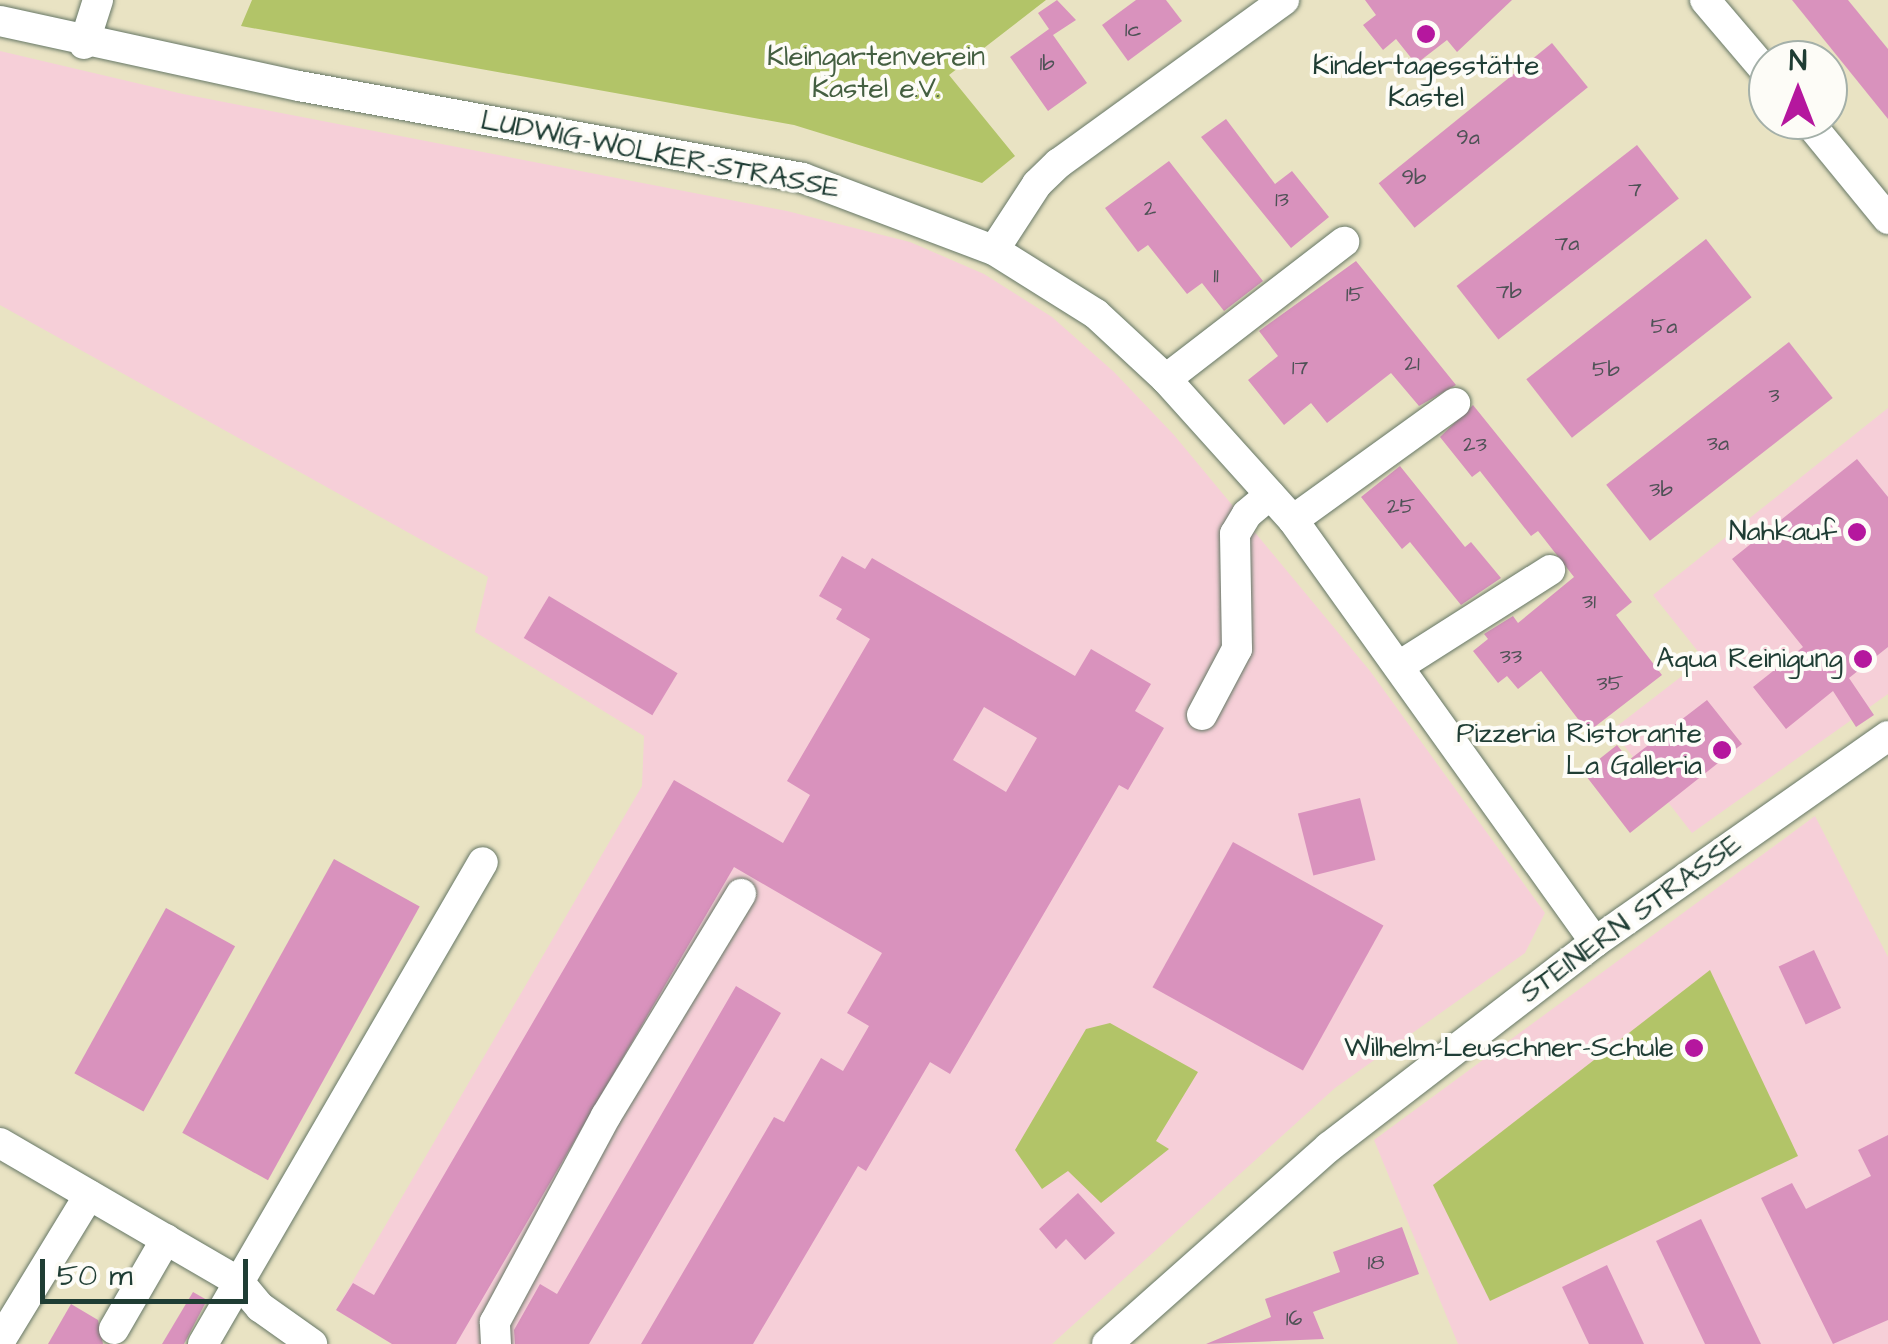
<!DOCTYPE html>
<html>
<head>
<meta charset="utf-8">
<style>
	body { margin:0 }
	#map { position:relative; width:1888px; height:1344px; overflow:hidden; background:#e9e3c3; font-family:"Architects Daughter",sans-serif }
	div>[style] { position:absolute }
	.built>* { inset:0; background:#f6cfd8 }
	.green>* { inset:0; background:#b2c468 }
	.building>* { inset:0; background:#d992bd; transform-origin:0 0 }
	.roads { filter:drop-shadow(0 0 2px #676) drop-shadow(0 0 2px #676) }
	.minor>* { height:30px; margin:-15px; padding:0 15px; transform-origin:15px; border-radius:15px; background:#fff }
	.dots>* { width:28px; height:28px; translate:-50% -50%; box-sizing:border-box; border:5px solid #fdfcf7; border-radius:50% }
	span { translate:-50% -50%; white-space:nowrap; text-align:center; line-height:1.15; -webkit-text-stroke:8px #fdfcf7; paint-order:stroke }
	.number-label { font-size:22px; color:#4e5256 }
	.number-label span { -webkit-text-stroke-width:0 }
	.park-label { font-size:28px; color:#445f41 }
	.poi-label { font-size:28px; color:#1f3d34 }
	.right { translate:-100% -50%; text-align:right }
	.street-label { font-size:28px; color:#1f3d34 }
	.north { position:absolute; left:1748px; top:40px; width:100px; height:100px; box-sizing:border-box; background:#fdfcf7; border:2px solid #a4b0a9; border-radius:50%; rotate:0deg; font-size:28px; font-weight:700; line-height:40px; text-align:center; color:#1f3d34 }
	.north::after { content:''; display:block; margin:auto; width:35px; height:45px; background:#b5179e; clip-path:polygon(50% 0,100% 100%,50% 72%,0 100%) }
	.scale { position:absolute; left:40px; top:1259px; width:208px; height:45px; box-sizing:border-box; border:5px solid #1f3d34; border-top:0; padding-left:12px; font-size:30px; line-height:35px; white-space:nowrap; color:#1f3d34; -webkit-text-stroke:8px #fdfcf7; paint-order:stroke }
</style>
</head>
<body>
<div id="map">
	<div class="built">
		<div style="clip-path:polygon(0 51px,183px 94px,787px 211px,910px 242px,984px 274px,1052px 317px,1114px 372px,1174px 435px,1370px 671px,1545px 913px,1525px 953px,1335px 1088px,1052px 1344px,392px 1344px,336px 1310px,642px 786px,644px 736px,475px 632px,488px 577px,0 305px)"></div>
		<div style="clip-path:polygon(1888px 408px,1888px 694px,1692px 833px,1612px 730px,1704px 659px,1653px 595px)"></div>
		<div style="clip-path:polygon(1815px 816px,1888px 957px,1888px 1344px,1458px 1344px,1374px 1140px)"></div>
	</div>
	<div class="green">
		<div style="clip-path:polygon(252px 0,1046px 0,949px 75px,1015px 156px,982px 183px,794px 125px,241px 26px)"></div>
		<div style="clip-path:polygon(1710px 970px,1798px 1156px,1490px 1301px,1433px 1185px)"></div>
		<div style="clip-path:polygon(1110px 1023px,1198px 1072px,1156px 1141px,1169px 1149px,1101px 1203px,1068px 1171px,1042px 1189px,1015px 1150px,1086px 1029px)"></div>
	</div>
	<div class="building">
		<div style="clip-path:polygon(1057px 0,1076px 20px,1053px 35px,1087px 83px,1048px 111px,1010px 57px,1049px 29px,1038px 13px)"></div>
		<div style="clip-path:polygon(1136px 0,1166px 0,1182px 21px,1128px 61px,1102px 25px)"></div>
		<div style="clip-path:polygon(1365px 0,1512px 0,1457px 52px,1447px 40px,1416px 64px,1396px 39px,1383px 50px,1363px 25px,1376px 15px)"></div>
		<div style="clip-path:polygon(1792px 0,1848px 0,1888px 49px,1888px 119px)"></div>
		<div style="left:1552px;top:43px;width:57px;height:223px;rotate:51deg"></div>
		<div style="clip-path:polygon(1226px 119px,1275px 184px,1292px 171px,1329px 217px,1291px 248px,1201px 137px)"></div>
		<div style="left:1637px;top:145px;width:68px;height:229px;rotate:52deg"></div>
		<div style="clip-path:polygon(1169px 161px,1263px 281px,1224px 311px,1202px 283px,1187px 294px,1148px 245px,1138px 252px,1105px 208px)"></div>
		<div style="left:1706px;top:239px;width:74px;height:228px;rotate:52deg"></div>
		<div style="clip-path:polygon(1356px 261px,1456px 385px,1419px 406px,1391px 373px,1327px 423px,1311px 403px,1284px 425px,1248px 380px,1278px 356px,1259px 331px)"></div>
		<div style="left:1789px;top:342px;width:71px;height:232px;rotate:52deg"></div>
		<div style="clip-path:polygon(1473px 405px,1632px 602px,1616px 615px,1662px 675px,1588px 732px,1541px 671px,1518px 689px,1507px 676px,1498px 683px,1473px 651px,1488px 639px,1484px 634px,1513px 616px,1518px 623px,1574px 577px,1538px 531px,1531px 536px,1480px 471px,1472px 477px,1440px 437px)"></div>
		<div style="clip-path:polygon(1857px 459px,1888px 497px,1888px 647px,1849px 678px,1874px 715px,1856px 727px,1833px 691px,1786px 729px,1753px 687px,1803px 647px,1732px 559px)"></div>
		<div style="clip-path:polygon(1400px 466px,1465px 547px,1471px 542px,1501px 578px,1461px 605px,1410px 542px,1402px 549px,1361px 497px)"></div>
		<div style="clip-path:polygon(evenodd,842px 556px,865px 569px,872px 558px,1075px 676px,1091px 649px,1151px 684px,1135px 711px,1164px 728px,1128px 790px,1119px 785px,950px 1074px,930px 1062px,866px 1171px,858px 1166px,753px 1344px,641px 1344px,774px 1117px,784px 1122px,821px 1058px,843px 1071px,869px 1026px,847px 1013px,882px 953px,734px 867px,456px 1344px,392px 1344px,336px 1310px,353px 1283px,374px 1295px,674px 780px,783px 843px,810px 795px,787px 781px,870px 639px,836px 619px,842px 609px,819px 596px,842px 556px,984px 707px,1037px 738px,1006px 792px,953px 760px,984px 707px)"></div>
		<div style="left:549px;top:596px;width:150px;height:49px;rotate:31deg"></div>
		<div style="clip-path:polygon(1707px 700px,1742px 744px,1630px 833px,1583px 772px,1617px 745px,1629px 760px)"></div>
		<div style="left:1360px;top:798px;width:64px;height:64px;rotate:76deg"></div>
		<div style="left:1233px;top:842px;width:172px;height:166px;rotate:29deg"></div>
		<div style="left:334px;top:859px;width:98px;height:313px;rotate:29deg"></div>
		<div style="left:166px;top:908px;width:79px;height:189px;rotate:29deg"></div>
		<div style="left:1814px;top:950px;width:64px;height:39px;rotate:65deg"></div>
		<div style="clip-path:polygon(736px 986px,781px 1013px,589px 1344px,515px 1344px,514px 1330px,540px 1284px,557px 1294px)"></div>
		<div style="clip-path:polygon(1888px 1135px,1888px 1320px,1833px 1344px,1761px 1198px,1792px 1183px,1806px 1209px,1871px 1176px,1858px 1150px)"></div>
		<div style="clip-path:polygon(1078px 1193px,1115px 1233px,1085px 1260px,1066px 1239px,1056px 1249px,1039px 1229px)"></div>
		<div style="clip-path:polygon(1701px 1219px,1761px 1344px,1705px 1344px,1656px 1241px)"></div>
		<div style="clip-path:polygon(1402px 1227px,1419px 1274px,1313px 1312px,1324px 1339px,1206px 1344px,1271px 1317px,1265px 1299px,1340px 1272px,1333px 1252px)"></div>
		<div style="clip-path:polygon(1607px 1265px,1644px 1344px,1589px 1344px,1562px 1287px)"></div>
		<div style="clip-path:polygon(193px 1292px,207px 1300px,184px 1344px,162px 1344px)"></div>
		<div style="clip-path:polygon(71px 1304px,98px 1320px,103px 1344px,48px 1344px)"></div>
	</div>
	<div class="roads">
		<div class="minor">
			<div style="left:1705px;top:0;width:97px;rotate:49.6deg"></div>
			<div style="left:0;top:21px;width:306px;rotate:12.3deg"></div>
			<div style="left:299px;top:86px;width:512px;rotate:10.34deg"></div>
			<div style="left:803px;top:178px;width:204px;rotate:20.7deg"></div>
			<div style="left:994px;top:250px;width:120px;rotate:32.1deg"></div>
			<div style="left:1096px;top:314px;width:96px;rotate:42.9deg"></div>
			<div style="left:1166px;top:379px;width:190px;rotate:48deg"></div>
			<div style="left:1293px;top:520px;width:519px;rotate:54.41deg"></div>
			<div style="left:84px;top:44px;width:46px;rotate:-72.3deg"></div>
			<div style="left:1807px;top:120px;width:128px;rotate:50.7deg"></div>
			<div style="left:994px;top:250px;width:79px;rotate:-56.9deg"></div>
			<div style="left:1037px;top:184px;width:30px;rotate:-44deg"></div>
			<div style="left:1059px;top:163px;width:278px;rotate:-35.9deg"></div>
			<div style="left:1166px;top:379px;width:225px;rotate:-37.6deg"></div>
			<div style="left:1293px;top:520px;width:200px;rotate:-35.8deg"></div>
			<div style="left:1399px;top:666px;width:179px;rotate:-32.4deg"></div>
			<div style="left:1202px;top:715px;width:75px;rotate:-62.1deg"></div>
			<div style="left:1237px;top:649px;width:115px;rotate:-91deg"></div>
			<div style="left:1235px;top:534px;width:23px;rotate:-59deg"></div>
			<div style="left:1247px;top:514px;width:30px;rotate:-40deg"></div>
			<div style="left:0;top:1143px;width:276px;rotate:30.2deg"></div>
			<div style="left:239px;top:1282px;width:33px;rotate:50deg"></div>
			<div style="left:260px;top:1307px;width:64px;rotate:35.4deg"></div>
			<div style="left:114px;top:1329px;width:104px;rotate:-60deg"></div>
			<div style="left:0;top:1341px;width:171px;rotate:-58.6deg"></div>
			<div style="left:203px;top:1344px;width:557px;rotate:-59.85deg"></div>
			<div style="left:496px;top:1344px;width:22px;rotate:-93deg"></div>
			<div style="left:495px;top:1322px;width:234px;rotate:-61.7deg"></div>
			<div style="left:606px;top:1116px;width:260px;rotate:-58.7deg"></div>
			<div style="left:1107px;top:1344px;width:297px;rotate:-41.6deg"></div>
			<div style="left:1329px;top:1147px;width:336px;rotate:-37.6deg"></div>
			<div style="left:1595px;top:942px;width:358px;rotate:-35.1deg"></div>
		</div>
	</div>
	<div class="dots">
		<div style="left:1426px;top:34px;background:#b5179e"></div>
		<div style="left:1857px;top:532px;background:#b5179e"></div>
		<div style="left:1863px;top:659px;background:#b5179e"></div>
		<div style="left:1722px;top:750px;background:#b5179e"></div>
		<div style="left:1694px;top:1048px;background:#b5179e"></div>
	</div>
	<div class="number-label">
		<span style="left:1133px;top:30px">1c</span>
		<span style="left:1047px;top:64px">1b</span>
		<span style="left:1468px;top:138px">9a</span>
		<span style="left:1414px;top:178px">9b</span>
		<span style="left:1635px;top:190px">7</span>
		<span style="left:1282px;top:200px">13</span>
		<span style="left:1150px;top:209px">2</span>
		<span style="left:1567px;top:244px">7a</span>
		<span style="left:1216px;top:276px">11</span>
		<span style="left:1509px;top:292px">7b</span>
		<span style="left:1355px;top:295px">15</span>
		<span style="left:1664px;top:327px">5a</span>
		<span style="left:1412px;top:364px">21</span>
		<span style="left:1300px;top:368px">17</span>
		<span style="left:1606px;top:370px">5b</span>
		<span style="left:1774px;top:396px">3</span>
		<span style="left:1718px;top:444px">3a</span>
		<span style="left:1475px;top:445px">23</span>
		<span style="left:1661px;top:490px">3b</span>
		<span style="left:1401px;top:507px">25</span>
		<span style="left:1589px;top:602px">31</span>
		<span style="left:1511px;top:657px">33</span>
		<span style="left:1610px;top:684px">35</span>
		<span style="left:1376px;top:1263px">18</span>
		<span style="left:1294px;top:1319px">16</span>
	</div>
	<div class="park-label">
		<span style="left:876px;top:73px">Kleingartenverein<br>Kastel e.V.</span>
	</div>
	<div class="poi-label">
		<span style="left:1426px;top:82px">Kindertagesstätte<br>Kastel</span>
		<span class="right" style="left:1837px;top:532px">Nahkauf</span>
		<span class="right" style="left:1843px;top:659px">Aqua Reinigung</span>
		<span class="right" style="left:1702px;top:750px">Pizzeria Ristorante<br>La Galleria</span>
		<span class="right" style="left:1674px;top:1048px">Wilhelm-Leuschner-Schule</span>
	</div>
	<div class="street-label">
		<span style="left:660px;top:155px;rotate:11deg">LUDWIG-WOLKER-STRASSE</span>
		<span style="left:1631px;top:919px;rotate:-36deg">STEINERN STRASSE</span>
	</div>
	<div class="north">N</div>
	<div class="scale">50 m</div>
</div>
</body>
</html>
